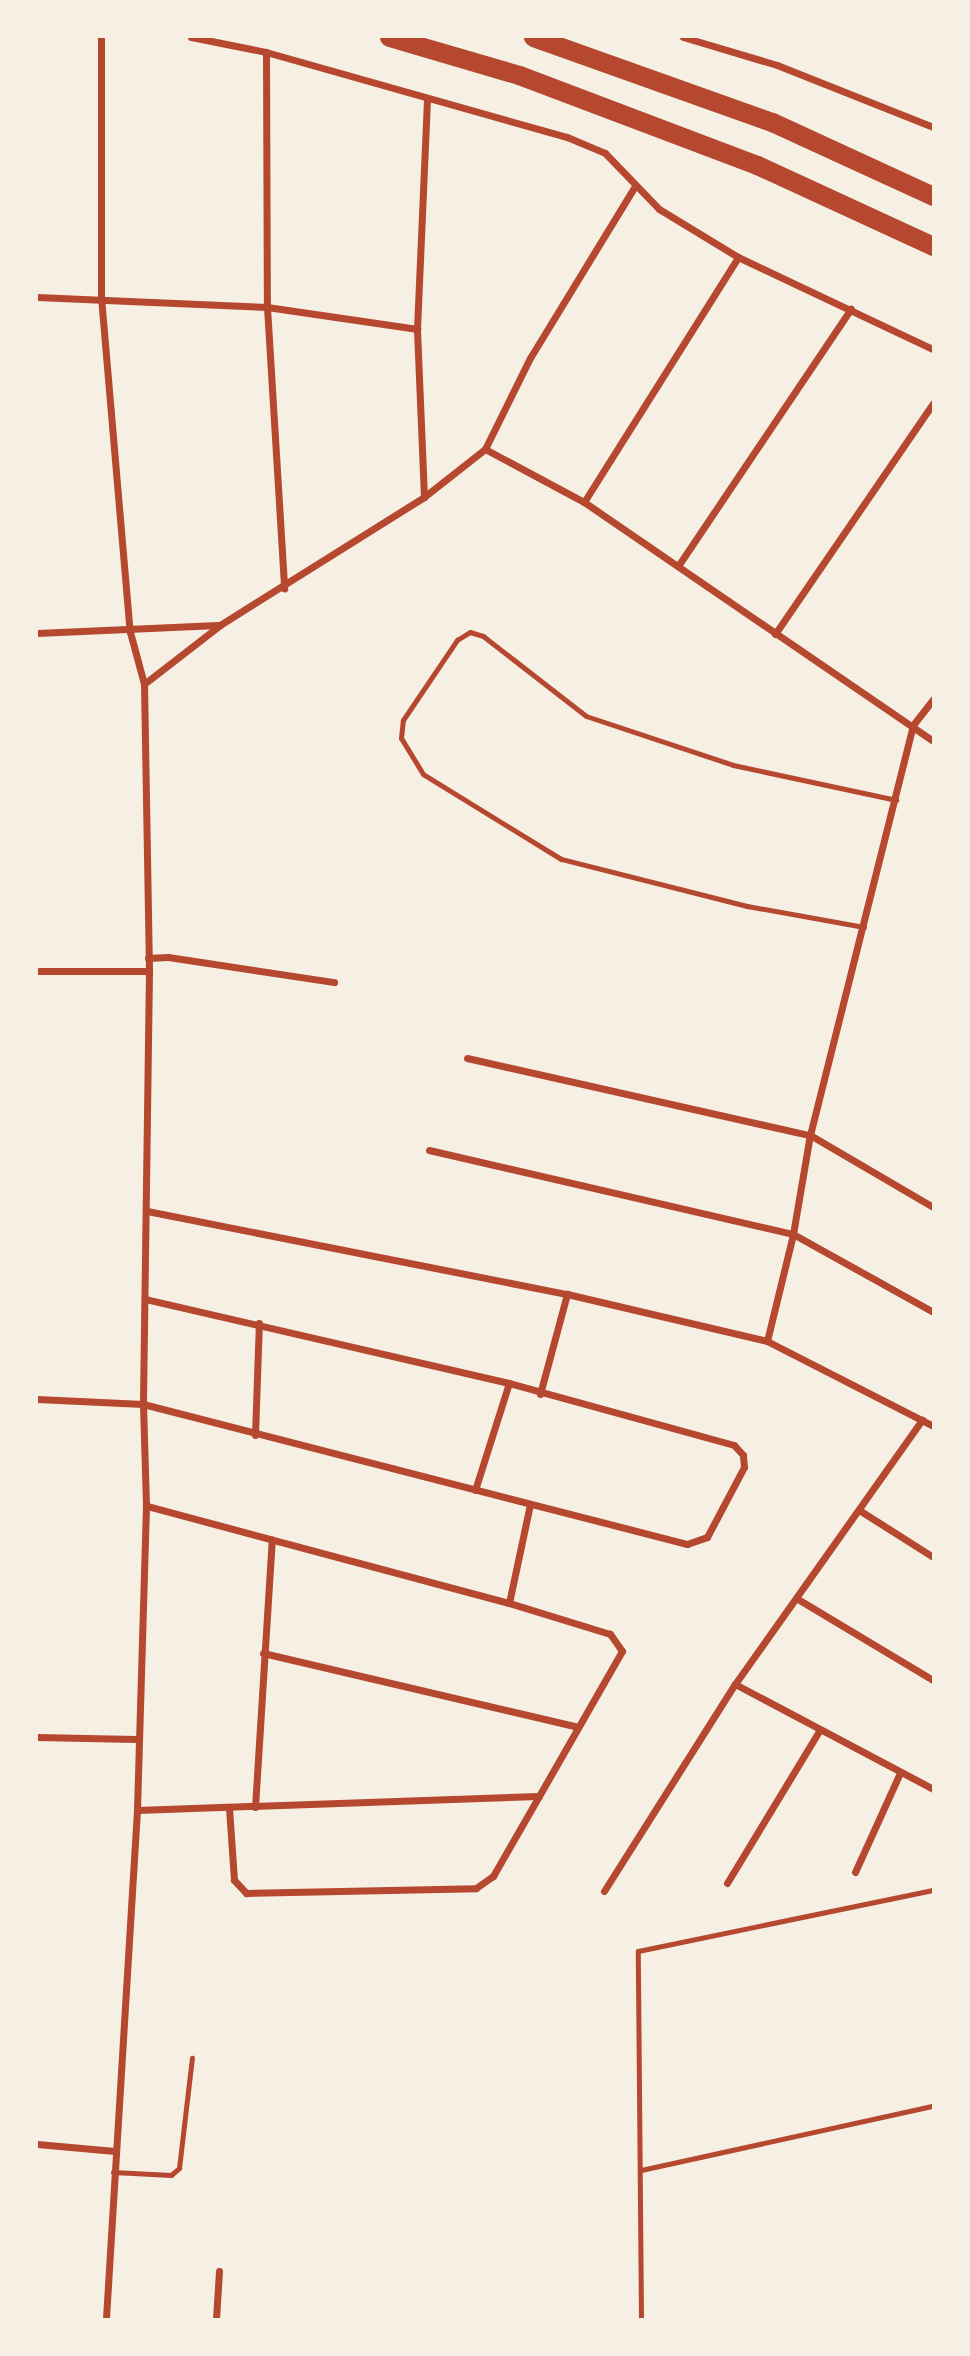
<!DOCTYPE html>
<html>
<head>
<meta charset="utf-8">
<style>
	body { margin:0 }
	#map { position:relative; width:970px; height:2356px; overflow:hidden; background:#f6efe4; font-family:"IBM Plex Serif",serif }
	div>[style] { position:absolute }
	.service>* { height:5px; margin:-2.5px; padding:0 2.5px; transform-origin:2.5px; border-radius:2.5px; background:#b5482f }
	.minor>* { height:7px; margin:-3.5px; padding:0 3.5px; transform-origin:3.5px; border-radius:3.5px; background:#b5482f }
	.trunk>* { height:19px; margin:-9.5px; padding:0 9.5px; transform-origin:9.5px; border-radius:9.5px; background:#b5482f }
	span { translate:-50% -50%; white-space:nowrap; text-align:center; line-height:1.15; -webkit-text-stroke:7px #f6efe4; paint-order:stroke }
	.frame { position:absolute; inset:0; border:38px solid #f6efe4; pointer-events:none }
</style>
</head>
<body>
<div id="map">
	<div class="service">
		<div style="left:864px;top:927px;width:119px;rotate:-169.8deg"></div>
		<div style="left:747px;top:906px;width:192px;rotate:-165.8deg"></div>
		<div style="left:561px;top:859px;width:162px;rotate:-148.4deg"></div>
		<div style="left:423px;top:774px;width:42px;rotate:-121.4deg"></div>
		<div style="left:401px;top:738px;width:18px;rotate:-84deg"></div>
		<div style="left:403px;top:720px;width:97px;rotate:-56deg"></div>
		<div style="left:457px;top:640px;width:15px;rotate:-32deg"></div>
		<div style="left:470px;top:632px;width:14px;rotate:17deg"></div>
		<div style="left:483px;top:636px;width:130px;rotate:37.8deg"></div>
		<div style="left:586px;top:716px;width:155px;rotate:18.4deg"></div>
		<div style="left:733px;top:765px;width:167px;rotate:12.1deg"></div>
		<div style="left:641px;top:2170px;width:299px;rotate:-12.4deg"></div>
		<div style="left:113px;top:2172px;width:58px;rotate:3deg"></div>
		<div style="left:171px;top:2175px;width:11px;rotate:-41deg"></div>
		<div style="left:179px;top:2168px;width:111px;rotate:-83.3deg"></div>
		<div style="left:641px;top:2319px;width:368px;rotate:-90.5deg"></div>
		<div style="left:638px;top:1951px;width:301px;rotate:-11.7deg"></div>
	</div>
	<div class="minor">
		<div style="left:101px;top:37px;width:260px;rotate:90deg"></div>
		<div style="left:101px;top:297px;width:336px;rotate:85.1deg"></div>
		<div style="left:130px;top:632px;width:54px;rotate:74.9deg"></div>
		<div style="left:144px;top:684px;width:287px;rotate:89deg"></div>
		<div style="left:149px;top:971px;width:433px;rotate:90.8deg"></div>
		<div style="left:143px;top:1404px;width:102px;rotate:88.3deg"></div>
		<div style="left:146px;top:1506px;width:304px;rotate:91.7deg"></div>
		<div style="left:137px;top:1810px;width:510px;rotate:93.49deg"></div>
		<div style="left:191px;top:37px;width:76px;rotate:11.3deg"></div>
		<div style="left:266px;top:52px;width:313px;rotate:15.8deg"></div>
		<div style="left:567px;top:137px;width:41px;rotate:22.8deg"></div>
		<div style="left:605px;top:153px;width:78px;rotate:46deg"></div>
		<div style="left:659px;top:209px;width:92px;rotate:31.3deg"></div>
		<div style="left:738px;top:257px;width:216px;rotate:25.3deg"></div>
		<div style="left:683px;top:37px;width:98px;rotate:16.6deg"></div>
		<div style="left:777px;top:65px;width:168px;rotate:21.7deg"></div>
		<div style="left:266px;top:52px;width:255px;rotate:89.8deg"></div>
		<div style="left:267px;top:307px;width:282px;rotate:86.5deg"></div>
		<div style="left:37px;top:297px;width:230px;rotate:2.5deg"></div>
		<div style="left:267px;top:307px;width:152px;rotate:8.3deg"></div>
		<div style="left:485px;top:449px;width:112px;rotate:28.2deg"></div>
		<div style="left:584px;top:502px;width:423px;rotate:34.4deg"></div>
		<div style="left:424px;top:497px;width:168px;rotate:-92.4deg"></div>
		<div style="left:417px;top:329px;width:231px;rotate:-87.5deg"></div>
		<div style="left:584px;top:502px;width:289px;rotate:-57.8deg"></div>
		<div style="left:678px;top:566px;width:310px;rotate:-56.1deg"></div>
		<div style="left:37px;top:633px;width:181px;rotate:-2.5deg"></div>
		<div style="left:775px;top:634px;width:280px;rotate:-55.6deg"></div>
		<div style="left:144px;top:684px;width:96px;rotate:-37.8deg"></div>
		<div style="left:220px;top:625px;width:241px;rotate:-32.1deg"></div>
		<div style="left:424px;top:497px;width:78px;rotate:-38.2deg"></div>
		<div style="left:485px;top:449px;width:102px;rotate:-63.7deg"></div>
		<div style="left:530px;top:358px;width:202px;rotate:-58.6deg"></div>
		<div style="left:148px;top:958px;width:20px;rotate:-3deg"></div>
		<div style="left:168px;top:957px;width:168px;rotate:8.6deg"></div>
		<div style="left:37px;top:971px;width:112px"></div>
		<div style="left:467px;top:1058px;width:352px;rotate:12.7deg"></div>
		<div style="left:810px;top:1135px;width:143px;rotate:30.3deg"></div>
		<div style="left:429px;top:1150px;width:374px;rotate:13deg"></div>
		<div style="left:793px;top:1234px;width:160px;rotate:29.1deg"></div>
		<div style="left:147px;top:1211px;width:428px;rotate:11.2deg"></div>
		<div style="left:567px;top:1294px;width:205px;rotate:13.2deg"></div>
		<div style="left:767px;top:1341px;width:186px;rotate:27.1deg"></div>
		<div style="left:767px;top:1341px;width:110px;rotate:-76.3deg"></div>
		<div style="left:793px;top:1234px;width:100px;rotate:-80.3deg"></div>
		<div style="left:810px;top:1135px;width:423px;rotate:-75.9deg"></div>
		<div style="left:913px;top:725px;width:33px;rotate:-52deg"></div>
		<div style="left:540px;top:1394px;width:104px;rotate:-74.9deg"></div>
		<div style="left:37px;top:1399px;width:106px;rotate:2.7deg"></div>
		<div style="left:143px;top:1404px;width:562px;rotate:14.43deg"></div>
		<div style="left:687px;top:1544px;width:21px;rotate:-19deg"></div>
		<div style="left:707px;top:1537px;width:79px;rotate:-62.1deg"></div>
		<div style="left:744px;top:1467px;width:12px;rotate:-95deg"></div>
		<div style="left:743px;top:1455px;width:13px;rotate:-132deg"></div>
		<div style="left:734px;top:1445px;width:233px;rotate:-164.6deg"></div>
		<div style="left:509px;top:1383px;width:374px;rotate:-167deg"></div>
		<div style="left:255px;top:1435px;width:112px;rotate:-88deg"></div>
		<div style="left:475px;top:1490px;width:112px;rotate:-72.4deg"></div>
		<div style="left:859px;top:1510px;width:88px;rotate:32.4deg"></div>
		<div style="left:796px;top:1598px;width:160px;rotate:30.9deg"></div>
		<div style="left:509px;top:1603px;width:101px;rotate:-78deg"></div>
		<div style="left:263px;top:1653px;width:324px;rotate:13.2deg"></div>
		<div style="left:735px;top:1684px;width:224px;rotate:27.9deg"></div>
		<div style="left:37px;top:1737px;width:99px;rotate:1.2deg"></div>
		<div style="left:255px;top:1807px;width:268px;rotate:-86.4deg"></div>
		<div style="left:229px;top:1808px;width:72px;rotate:86deg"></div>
		<div style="left:234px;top:1880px;width:18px;rotate:47deg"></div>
		<div style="left:246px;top:1893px;width:230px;rotate:-1.2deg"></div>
		<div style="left:476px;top:1888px;width:21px;rotate:-35deg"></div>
		<div style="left:493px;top:1876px;width:92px;rotate:-60.1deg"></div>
		<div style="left:137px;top:1810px;width:402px;rotate:-2deg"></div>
		<div style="left:539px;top:1796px;width:167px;rotate:-60.2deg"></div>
		<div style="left:622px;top:1651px;width:21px;rotate:-125deg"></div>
		<div style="left:610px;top:1634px;width:106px;rotate:-162.9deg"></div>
		<div style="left:509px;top:1603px;width:376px;rotate:-165deg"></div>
		<div style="left:855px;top:1872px;width:109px;rotate:-65.6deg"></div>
		<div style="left:727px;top:1883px;width:178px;rotate:-58.8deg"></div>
		<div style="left:604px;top:1891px;width:245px;rotate:-57.7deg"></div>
		<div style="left:735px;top:1684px;width:324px;rotate:-54.7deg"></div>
		<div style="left:37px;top:2144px;width:78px;rotate:5.1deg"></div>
		<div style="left:216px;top:2319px;width:48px;rotate:-86.4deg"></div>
	</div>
	<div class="trunk">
		<div style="left:389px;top:37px;width:135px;rotate:16.3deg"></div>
		<div style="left:519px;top:75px;width:254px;rotate:20.7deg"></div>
		<div style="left:757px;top:165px;width:194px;rotate:24.7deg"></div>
		<div style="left:533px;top:37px;width:254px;rotate:19.6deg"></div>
		<div style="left:772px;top:122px;width:177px;rotate:24.7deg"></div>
	</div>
	<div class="frame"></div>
</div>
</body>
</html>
